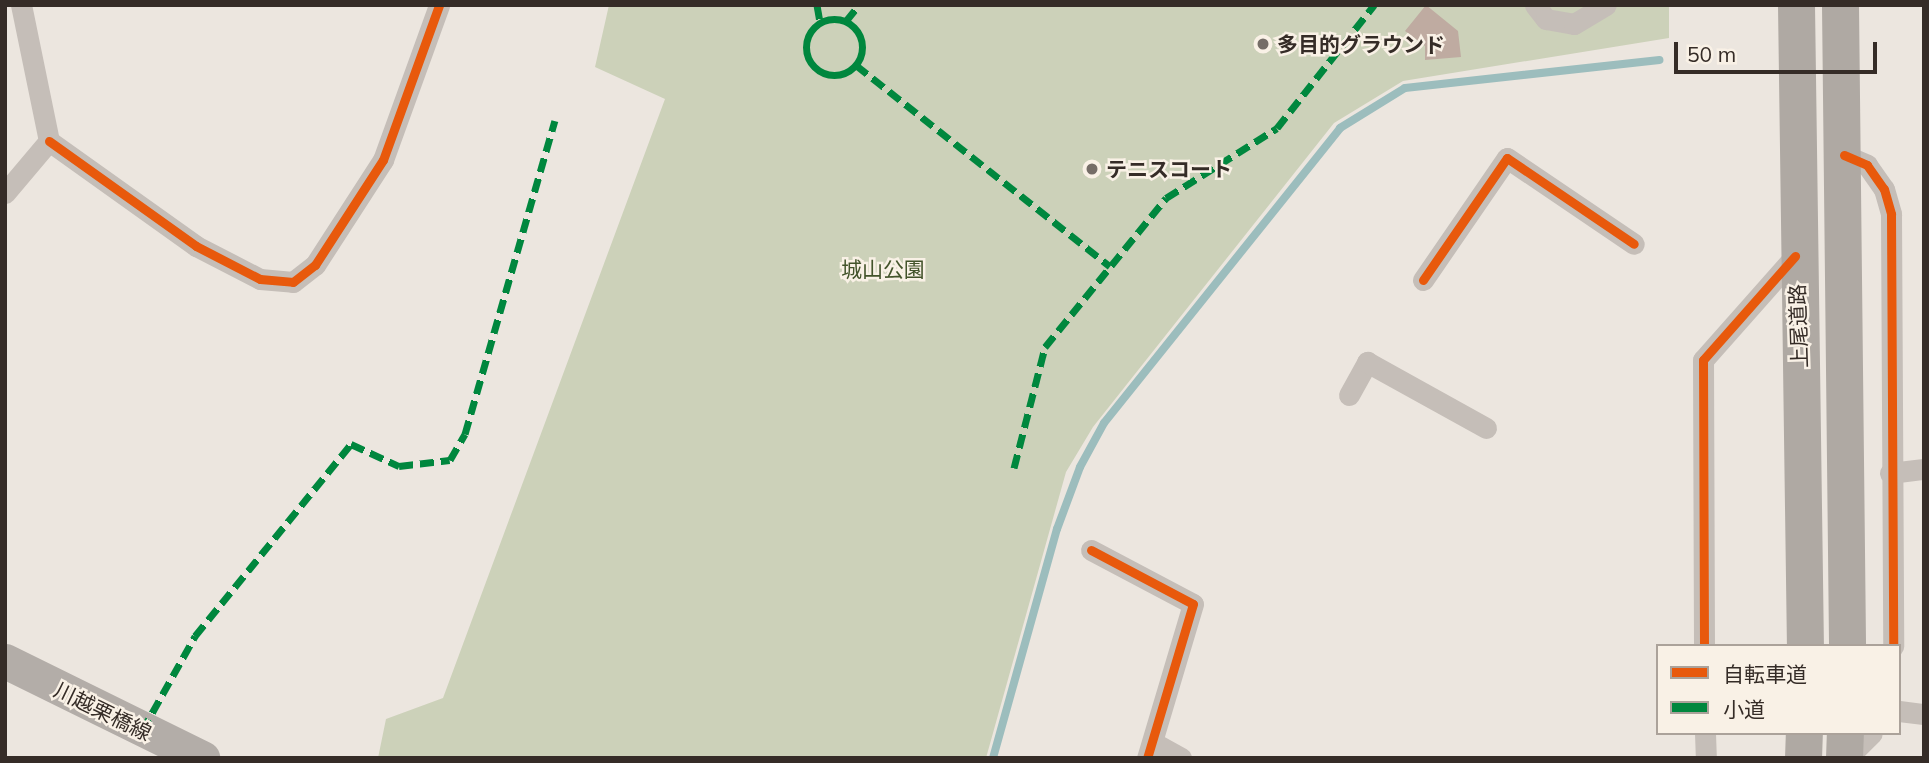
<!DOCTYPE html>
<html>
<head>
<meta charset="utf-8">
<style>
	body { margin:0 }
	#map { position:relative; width:1929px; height:763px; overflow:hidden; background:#ece6df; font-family:Mulish,"Noto Sans JP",sans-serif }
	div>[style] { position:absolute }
	.green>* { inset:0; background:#ccd1b9 }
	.stream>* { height:8px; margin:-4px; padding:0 4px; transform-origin:4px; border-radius:4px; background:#9cbdbd }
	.building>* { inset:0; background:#bfaba1 }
	.minor>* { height:21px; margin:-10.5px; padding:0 10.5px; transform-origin:10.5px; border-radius:10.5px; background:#c5beb8 }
	.primary>* { height:35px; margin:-17.5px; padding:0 17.5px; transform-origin:17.5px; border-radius:17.5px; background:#b3ada8 }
	.trunk>* { height:37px; margin:-18.5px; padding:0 18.5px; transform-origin:18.5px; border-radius:18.5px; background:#afa9a3 }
	.quiet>* { height:7px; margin-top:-3.5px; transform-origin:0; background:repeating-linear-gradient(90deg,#00873e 0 14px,transparent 0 21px) }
	.quiet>.ring { margin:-3.5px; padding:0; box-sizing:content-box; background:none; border:7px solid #00873e; border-radius:50% }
	.cycleway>* { height:9px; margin:-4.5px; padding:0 4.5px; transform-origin:4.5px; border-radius:4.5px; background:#e8590c }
	.dots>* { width:19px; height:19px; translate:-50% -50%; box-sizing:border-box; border:4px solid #f9f1e6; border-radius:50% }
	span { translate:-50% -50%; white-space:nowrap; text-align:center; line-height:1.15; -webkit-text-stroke:5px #f9f1e6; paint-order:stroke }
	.poi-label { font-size:21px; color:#352c27; font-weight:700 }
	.left { translate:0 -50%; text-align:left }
	.park-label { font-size:21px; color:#43542b }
	.street-label { font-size:21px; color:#352c27 }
	.frame { position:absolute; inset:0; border:7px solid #352c27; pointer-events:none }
	.legend { position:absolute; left:1656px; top:644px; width:245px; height:91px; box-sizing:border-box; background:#f9f1e6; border:2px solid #aba29a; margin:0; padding:9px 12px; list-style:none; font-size:21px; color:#352c27 }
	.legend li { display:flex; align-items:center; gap:14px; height:35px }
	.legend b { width:35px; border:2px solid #aba29a }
	.scale { position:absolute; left:1674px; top:42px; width:203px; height:32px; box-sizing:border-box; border:4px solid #352c27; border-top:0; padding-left:9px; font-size:21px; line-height:24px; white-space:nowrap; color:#352c27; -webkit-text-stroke:5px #f9f1e6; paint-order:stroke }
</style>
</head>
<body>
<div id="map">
	<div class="green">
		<div style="clip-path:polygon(609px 5px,1669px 5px,1669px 38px,1403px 81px,1334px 123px,1093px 427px,1066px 472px,986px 758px,378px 758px,386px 719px,443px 698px,665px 99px,595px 67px)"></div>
	</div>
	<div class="stream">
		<div style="left:993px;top:758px;width:238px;rotate:-74.4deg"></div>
		<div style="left:1057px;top:529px;width:66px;rotate:-69.6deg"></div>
		<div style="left:1080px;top:467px;width:50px;rotate:-61.4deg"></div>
		<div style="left:1104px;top:423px;width:378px;rotate:-51.3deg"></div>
		<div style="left:1340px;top:128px;width:76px;rotate:-31.6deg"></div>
		<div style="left:1405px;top:88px;width:256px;rotate:-6.3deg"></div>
	</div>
	<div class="building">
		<div style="clip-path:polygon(1426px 5px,1458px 31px,1461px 57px,1425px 60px,1425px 46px,1405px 31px)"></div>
	</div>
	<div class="minor">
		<div style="left:1535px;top:5px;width:18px;rotate:52deg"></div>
		<div style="left:1546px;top:19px;width:28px;rotate:10deg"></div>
		<div style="left:1574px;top:24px;width:37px;rotate:-31deg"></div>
		<div style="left:49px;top:141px;width:181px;rotate:35.5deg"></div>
		<div style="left:196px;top:246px;width:72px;rotate:27.3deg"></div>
		<div style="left:260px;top:279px;width:33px;rotate:5deg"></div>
		<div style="left:293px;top:282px;width:28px;rotate:-38deg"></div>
		<div style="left:315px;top:265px;width:125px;rotate:-57.1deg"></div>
		<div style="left:383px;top:160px;width:165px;rotate:-70.1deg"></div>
		<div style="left:1844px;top:155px;width:25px;rotate:23deg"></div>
		<div style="left:1867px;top:165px;width:29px;rotate:55deg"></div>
		<div style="left:1884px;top:189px;width:26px;rotate:74deg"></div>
		<div style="left:1891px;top:214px;width:432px;rotate:89.7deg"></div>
		<div style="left:5px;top:193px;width:68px;rotate:-49.8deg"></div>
		<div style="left:49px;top:141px;width:139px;rotate:-101.6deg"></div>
		<div style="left:1423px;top:280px;width:148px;rotate:-55.5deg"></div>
		<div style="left:1507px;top:158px;width:153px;rotate:34.1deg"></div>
		<div style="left:1349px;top:395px;width:38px;rotate:-61deg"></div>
		<div style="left:1367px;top:362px;width:136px;rotate:29deg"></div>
		<div style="left:1890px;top:473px;width:34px;rotate:-7deg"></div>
		<div style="left:1091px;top:550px;width:115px;rotate:27.9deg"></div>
		<div style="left:1193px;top:604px;width:161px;rotate:106.6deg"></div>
		<div style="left:1704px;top:646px;width:286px;rotate:-90.2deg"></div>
		<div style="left:1703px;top:360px;width:139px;rotate:-48.5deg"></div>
		<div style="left:1899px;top:711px;width:25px;rotate:7deg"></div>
		<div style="left:1705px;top:733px;width:25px;rotate:88deg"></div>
		<div style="left:1154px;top:743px;width:31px;rotate:29deg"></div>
		<div style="left:1847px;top:758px;width:35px;rotate:-45deg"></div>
	</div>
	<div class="primary">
		<div style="left:5px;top:661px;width:220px;rotate:26.2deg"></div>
	</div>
	<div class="trunk">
		<div style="left:1796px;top:5px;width:641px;rotate:89.2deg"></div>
		<div style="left:1840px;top:5px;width:641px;rotate:89.37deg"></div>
		<div style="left:1803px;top:758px;width:25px;rotate:-88deg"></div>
		<div style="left:1844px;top:758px;width:25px;rotate:-88deg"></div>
	</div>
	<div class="quiet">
		<div style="left:817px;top:5px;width:17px;rotate:80deg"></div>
		<div class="ring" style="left:806px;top:19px;width:49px;height:49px"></div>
		<div style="left:846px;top:21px;width:21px;rotate:-51deg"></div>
		<div style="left:856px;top:65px;width:324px;rotate:38.4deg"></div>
		<div style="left:1014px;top:468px;width:125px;rotate:-75.6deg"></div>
		<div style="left:1045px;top:347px;width:192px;rotate:-50.9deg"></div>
		<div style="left:1166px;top:198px;width:131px;rotate:-32.2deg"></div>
		<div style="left:1277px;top:128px;width:157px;rotate:-51.7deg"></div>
		<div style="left:142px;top:731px;width:109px;rotate:-60.8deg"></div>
		<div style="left:195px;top:636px;width:247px;rotate:-50.9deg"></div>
		<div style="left:351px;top:444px;width:53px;rotate:24.6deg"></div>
		<div style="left:399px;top:466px;width:51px;rotate:-6.7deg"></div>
		<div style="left:450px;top:460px;width:30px;rotate:-60deg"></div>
		<div style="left:465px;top:434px;width:326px;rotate:-74deg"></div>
	</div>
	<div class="cycleway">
		<div style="left:49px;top:141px;width:181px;rotate:35.5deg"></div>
		<div style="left:196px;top:246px;width:72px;rotate:27.3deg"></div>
		<div style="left:260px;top:279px;width:33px;rotate:5deg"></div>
		<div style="left:293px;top:282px;width:28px;rotate:-38deg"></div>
		<div style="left:315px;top:265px;width:125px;rotate:-57.1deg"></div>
		<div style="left:383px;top:160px;width:165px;rotate:-70.1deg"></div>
		<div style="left:1844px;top:155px;width:25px;rotate:23deg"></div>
		<div style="left:1867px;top:165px;width:29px;rotate:55deg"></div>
		<div style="left:1884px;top:189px;width:26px;rotate:74deg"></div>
		<div style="left:1891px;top:214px;width:432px;rotate:89.7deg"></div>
		<div style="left:1423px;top:280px;width:148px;rotate:-55.5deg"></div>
		<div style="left:1507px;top:158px;width:153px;rotate:34.1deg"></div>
		<div style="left:1091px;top:550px;width:115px;rotate:27.9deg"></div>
		<div style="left:1193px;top:604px;width:161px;rotate:106.6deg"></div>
		<div style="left:1704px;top:646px;width:286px;rotate:-90.2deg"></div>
		<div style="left:1703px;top:360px;width:139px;rotate:-48.5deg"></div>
	</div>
	<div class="dots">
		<div style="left:1263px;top:44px;background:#756d67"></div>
		<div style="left:1092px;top:169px;background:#756d67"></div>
	</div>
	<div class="poi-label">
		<span class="left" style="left:1277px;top:44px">多目的グラウンド</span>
		<span class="left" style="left:1106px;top:169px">テニスコート</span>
	</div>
	<div class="park-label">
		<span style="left:883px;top:269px">城山公園</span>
	</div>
	<div class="street-label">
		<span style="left:1798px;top:326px;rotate:-92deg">上尾道路</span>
		<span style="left:103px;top:711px;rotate:26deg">川越栗橋線</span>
	</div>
	<div class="frame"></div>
	<ul class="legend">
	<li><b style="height:9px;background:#e8590c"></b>自転車道</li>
	<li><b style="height:9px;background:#00873e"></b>小道</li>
	</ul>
	<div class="scale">50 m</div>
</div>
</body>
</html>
